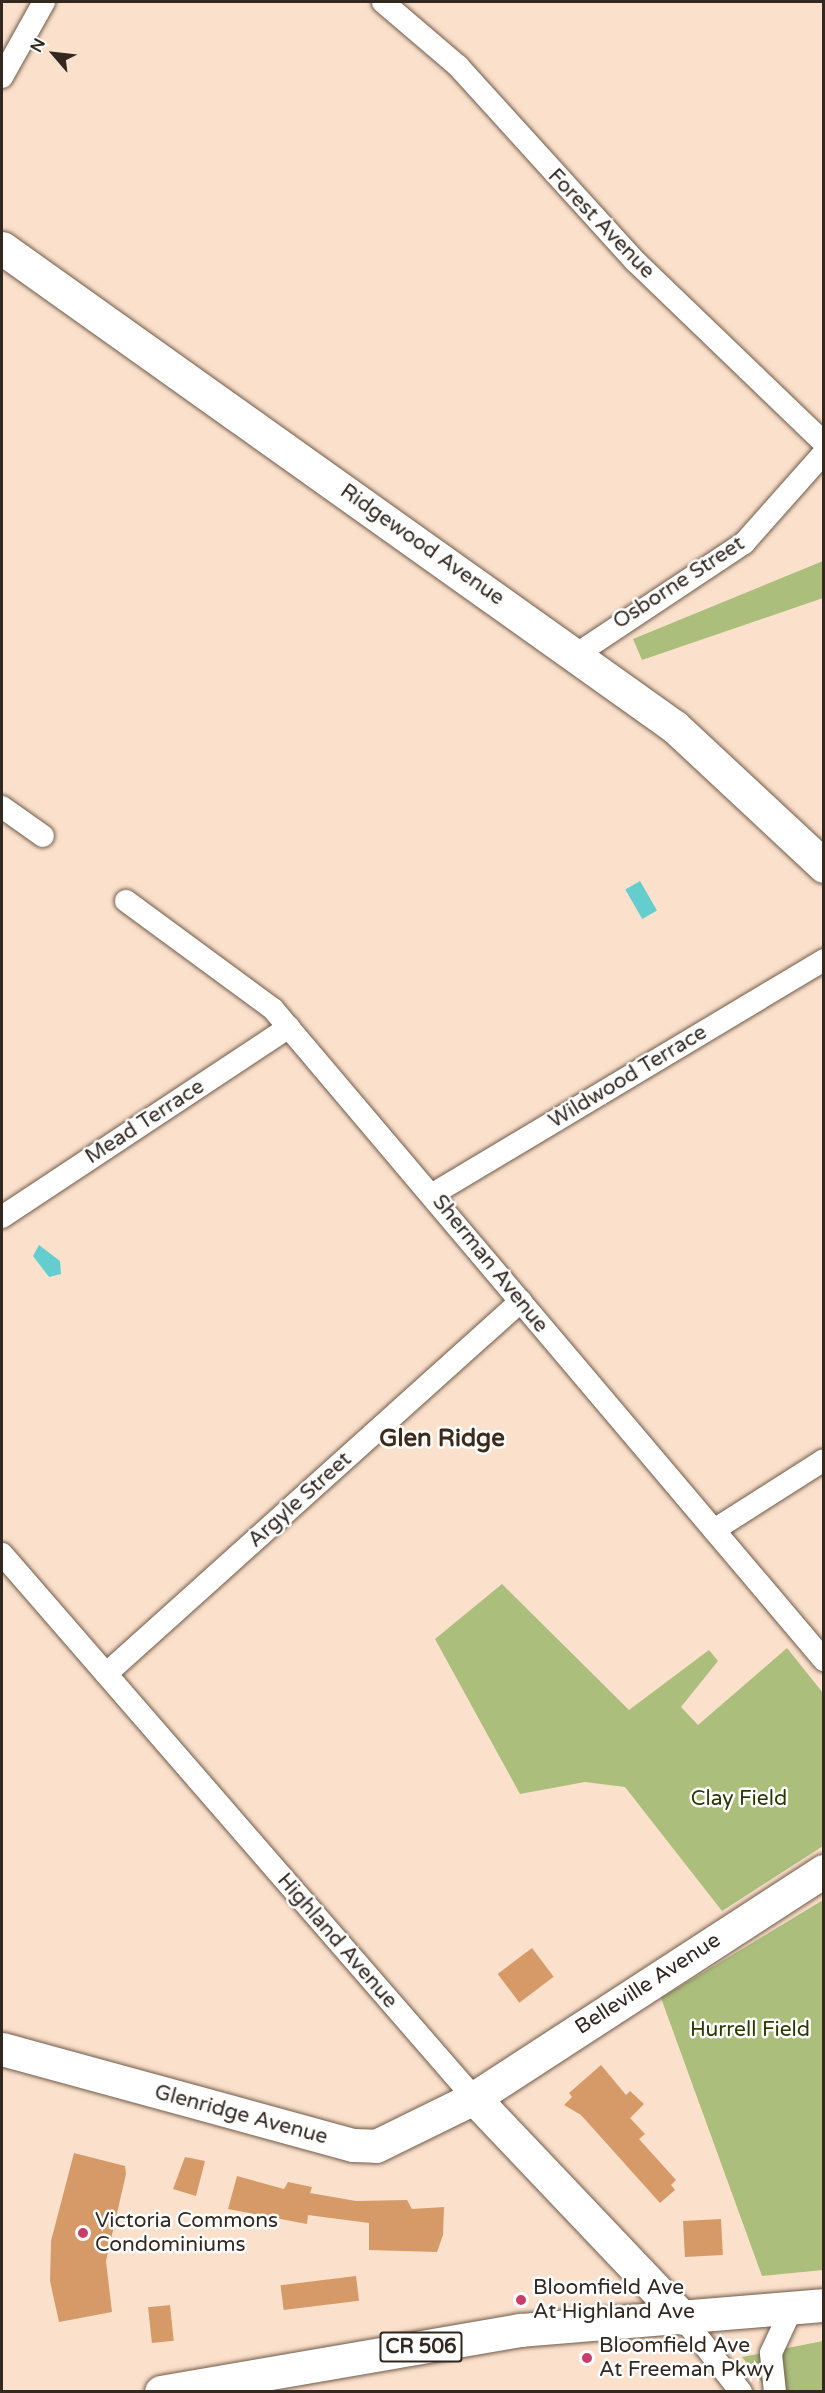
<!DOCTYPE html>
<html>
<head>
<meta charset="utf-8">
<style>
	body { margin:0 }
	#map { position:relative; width:825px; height:2393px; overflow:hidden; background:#fbe1cc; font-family:"Varela Round",sans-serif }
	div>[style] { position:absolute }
	.green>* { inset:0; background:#abbe7c }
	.water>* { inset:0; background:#64cece; transform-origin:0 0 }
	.building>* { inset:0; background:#d69a68; transform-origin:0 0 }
	.roads { filter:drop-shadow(0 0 2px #705a48) drop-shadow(0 0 2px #705a48) }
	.street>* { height:22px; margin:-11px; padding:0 11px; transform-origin:11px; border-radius:11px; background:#fff }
	.secondary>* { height:33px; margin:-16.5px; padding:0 16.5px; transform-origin:16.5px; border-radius:16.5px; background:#fff }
	.primary>* { height:33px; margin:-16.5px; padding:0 16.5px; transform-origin:16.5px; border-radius:16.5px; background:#fff }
	.dots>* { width:16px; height:16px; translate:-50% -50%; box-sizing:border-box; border:3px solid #fff; border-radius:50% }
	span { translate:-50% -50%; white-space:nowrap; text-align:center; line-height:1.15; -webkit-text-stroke:5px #fff; paint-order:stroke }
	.shield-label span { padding:2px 4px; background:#fff; border:2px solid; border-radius:4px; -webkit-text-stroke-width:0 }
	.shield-label { font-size:20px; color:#322820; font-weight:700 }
	.street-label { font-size:21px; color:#322820 }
	.park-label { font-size:21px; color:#2c3801 }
	.poi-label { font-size:21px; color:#322820 }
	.left { translate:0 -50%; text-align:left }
	.quarter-label { font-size:24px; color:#3d2a19; font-weight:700 }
	.frame { position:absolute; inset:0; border:3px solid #322820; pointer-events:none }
	.north { position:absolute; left:24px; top:24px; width:60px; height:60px; -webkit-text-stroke:4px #fff; paint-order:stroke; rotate:298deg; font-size:16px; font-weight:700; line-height:24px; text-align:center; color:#322820 }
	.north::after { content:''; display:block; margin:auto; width:21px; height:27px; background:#322820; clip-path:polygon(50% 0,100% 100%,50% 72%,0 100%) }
</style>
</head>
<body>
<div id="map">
	<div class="green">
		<div style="clip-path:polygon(823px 561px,823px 598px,642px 660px,633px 639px)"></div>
		<div style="clip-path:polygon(502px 1584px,629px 1710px,709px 1650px,718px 1661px,681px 1707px,698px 1725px,787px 1648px,823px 1693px,823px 1846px,722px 1911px,625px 1787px,585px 1782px,520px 1794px,435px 1639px)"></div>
		<div style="clip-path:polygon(823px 1900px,823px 2270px,762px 2276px,661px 1998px)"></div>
		<div style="clip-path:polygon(823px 2341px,823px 2391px,769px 2391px,742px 2357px)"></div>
	</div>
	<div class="water">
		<div style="left:640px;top:881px;width:34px;height:17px;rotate:60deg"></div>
		<div style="clip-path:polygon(39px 1245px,60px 1261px,61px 1274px,49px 1277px,33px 1256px)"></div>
	</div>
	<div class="building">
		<div style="left:532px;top:1948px;width:36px;height:43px;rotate:53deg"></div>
		<div style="clip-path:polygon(601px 2065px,626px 2095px,630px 2091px,644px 2104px,630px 2118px,645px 2134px,639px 2139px,676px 2180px,671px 2185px,675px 2190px,660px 2203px,581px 2115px,564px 2105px,572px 2097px,569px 2093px)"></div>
		<div style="clip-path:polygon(74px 2153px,125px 2166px,126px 2174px,106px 2261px,112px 2312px,59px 2322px,50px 2281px,51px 2241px)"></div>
		<div style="clip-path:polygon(185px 2157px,205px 2161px,196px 2196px,173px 2189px)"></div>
		<div style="clip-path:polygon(237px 2176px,284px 2189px,288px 2182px,312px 2187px,310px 2193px,356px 2201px,407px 2200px,412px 2209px,444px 2207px,443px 2235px,437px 2252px,369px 2250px,369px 2223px,308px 2215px,307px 2224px,228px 2209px)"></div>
		<div style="left:721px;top:2219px;width:36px;height:38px;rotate:87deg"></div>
		<div style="left:356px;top:2276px;width:25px;height:76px;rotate:83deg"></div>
		<div style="left:170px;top:2305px;width:36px;height:22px;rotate:84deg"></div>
	</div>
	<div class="roads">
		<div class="street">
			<div style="left:383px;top:2px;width:99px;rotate:40.5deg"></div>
			<div style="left:458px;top:66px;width:263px;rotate:47.8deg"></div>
			<div style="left:635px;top:261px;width:262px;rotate:43.9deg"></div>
			<div style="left:2px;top:77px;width:86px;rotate:-60.8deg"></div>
			<div style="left:577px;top:654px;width:201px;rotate:-33.6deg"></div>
			<div style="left:744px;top:543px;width:120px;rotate:-48.4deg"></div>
			<div style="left:2px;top:807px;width:50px;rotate:35.3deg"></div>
			<div style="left:126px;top:901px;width:182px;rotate:36.3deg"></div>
			<div style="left:273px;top:1009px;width:853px;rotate:49.76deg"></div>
			<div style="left:433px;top:1194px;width:456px;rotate:-30.9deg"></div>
			<div style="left:2px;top:1217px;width:344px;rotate:-33.5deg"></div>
			<div style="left:714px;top:1530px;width:130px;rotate:-32.5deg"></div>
			<div style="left:2px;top:1554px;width:720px;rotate:49.05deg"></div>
			<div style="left:106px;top:1674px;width:558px;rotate:-41.95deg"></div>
			<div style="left:683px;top:2318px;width:94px;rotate:51.9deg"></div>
			<div style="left:775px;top:2392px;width:39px;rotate:-96deg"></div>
			<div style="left:771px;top:2353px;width:50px;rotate:-65deg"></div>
		</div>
		<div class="secondary">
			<div style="left:2px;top:248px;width:826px;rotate:35.44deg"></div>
			<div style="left:675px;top:727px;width:204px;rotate:43deg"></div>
			<div style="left:2px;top:2049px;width:364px;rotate:15.3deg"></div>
			<div style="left:353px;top:2145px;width:23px;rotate:2deg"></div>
			<div style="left:376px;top:2146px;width:109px;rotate:-26.1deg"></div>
			<div style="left:474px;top:2098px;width:417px;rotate:-33deg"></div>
			<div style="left:474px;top:2098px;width:303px;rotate:46.5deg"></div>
		</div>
		<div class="primary">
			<div style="left:161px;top:2392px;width:364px;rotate:-9.8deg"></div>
			<div style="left:520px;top:2330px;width:305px;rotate:-4.7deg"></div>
		</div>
	</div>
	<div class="dots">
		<div style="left:83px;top:2233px;background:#ca3d6a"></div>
		<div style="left:521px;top:2300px;background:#ca3d6a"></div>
		<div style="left:587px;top:2358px;background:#ca3d6a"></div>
	</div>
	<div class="shield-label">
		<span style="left:421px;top:2347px">CR 506</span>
	</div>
	<div class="street-label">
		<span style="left:601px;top:224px;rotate:46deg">Forest Avenue</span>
		<span style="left:422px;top:545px;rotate:35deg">Ridgewood Avenue</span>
		<span style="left:679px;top:583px;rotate:-33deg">Osborne Street</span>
		<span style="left:628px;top:1077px;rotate:-31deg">Wildwood Terrace</span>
		<span style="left:145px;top:1122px;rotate:-33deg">Mead Terrace</span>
		<span style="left:490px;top:1264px;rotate:51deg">Sherman Avenue</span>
		<span style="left:300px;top:1500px;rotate:-42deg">Argyle Street</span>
		<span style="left:337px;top:1941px;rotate:49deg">Highland Avenue</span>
		<span style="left:648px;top:1984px;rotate:-33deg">Belleville Avenue</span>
		<span style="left:241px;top:2115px;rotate:15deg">Glenridge Avenue</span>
	</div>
	<div class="park-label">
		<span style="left:739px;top:1799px">Clay Field</span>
		<span style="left:750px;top:2030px">Hurrell Field</span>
	</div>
	<div class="poi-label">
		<span class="left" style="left:95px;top:2233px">Victoria Commons<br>Condominiums</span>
		<span class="left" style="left:533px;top:2300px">Bloomfield Ave<br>At Highland Ave</span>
		<span class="left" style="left:599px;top:2358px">Bloomfield Ave<br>At Freeman Pkwy</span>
	</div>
	<div class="quarter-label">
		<span style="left:442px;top:1439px">Glen Ridge</span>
	</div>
	<div class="frame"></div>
	<div class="north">N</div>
</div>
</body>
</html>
